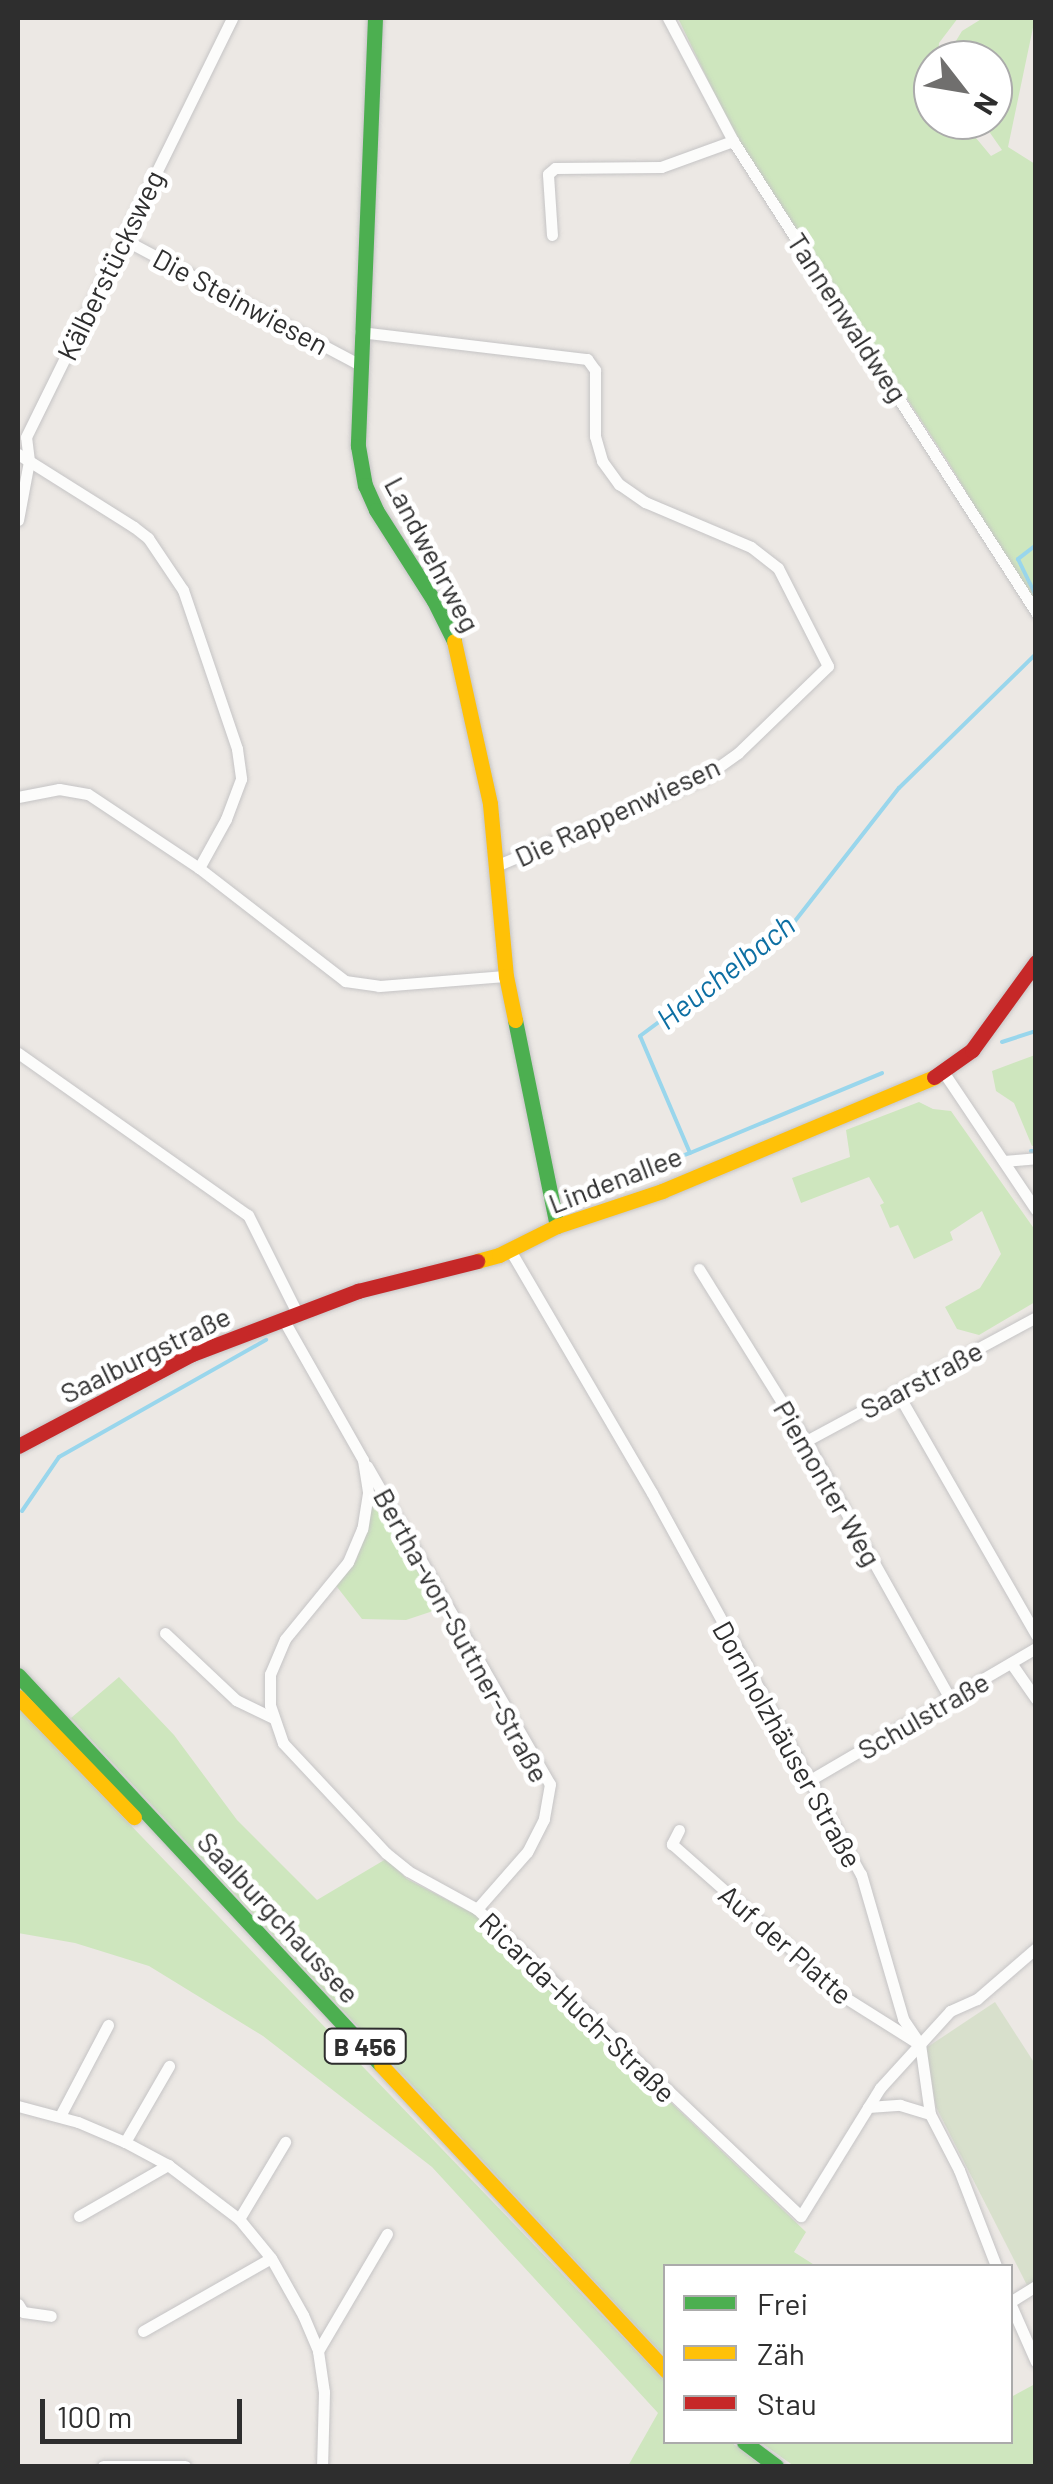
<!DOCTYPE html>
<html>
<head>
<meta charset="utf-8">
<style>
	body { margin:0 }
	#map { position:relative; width:1053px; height:2484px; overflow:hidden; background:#ece8e4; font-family:Barlow,sans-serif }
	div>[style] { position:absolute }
	.green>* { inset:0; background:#cee6be }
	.cemetery>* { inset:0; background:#d8e0cc }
	.stream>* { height:4px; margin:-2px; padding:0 2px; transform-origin:2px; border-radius:2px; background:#99d6ec }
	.roads { filter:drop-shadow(0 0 2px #c5c4c5) drop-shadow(0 0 2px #c5c4c5) }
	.street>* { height:11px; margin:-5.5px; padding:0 5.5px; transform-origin:5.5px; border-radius:5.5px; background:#fcfcfb }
	.fast>* { height:15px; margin:-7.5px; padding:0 7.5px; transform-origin:7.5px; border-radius:7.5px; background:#4caf50 }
	.slow>* { height:15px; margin:-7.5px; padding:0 7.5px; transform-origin:7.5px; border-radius:7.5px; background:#ffc107 }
	.jam>* { height:15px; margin:-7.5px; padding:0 7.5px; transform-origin:7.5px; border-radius:7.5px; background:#c62828 }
	span { translate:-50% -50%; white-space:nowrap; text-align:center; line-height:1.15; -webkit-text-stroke:10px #fff; paint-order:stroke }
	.shield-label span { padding:2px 8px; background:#fff; border:2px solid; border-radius:8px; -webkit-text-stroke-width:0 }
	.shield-label { font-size:25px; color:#2e2e2e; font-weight:700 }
	.street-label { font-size:28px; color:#2e2e2e }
	.water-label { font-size:30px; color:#0d6fa3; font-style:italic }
	.frame { position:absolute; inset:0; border:20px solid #2e2e2e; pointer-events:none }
	.legend { position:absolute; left:663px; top:2264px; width:350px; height:180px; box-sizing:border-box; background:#fff; border:2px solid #ababab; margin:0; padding:12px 18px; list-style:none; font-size:30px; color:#2e2e2e }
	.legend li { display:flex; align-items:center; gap:20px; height:50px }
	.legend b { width:50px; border:2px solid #ababab }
	.north { position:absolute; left:913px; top:40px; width:100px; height:100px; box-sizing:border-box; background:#fff; border:2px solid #ababab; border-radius:50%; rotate:121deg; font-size:28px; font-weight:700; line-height:40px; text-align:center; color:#2e2e2e }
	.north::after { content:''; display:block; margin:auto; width:35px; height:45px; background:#706f6e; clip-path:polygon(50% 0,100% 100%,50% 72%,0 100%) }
	.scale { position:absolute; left:40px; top:2399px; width:202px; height:45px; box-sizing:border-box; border:5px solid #2e2e2e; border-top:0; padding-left:12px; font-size:30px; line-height:35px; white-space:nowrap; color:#2e2e2e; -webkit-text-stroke:8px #fff; paint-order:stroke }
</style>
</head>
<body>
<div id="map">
	<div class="green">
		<div style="clip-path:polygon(678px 18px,958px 18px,939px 43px,938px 60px,933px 60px,933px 120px,961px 120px,991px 156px,1002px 150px,981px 120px,993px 120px,993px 60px,949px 60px,948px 54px,962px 31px,983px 18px,1035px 18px,1008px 147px,1035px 164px,1035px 607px,947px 460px,731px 128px)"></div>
		<div style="clip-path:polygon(1035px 1055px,1036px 1145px,1032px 1146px,1014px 1103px,996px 1091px,992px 1071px)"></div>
		<div style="clip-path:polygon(919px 1102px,933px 1109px,951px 1111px,1035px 1230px,1035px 1302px,979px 1335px,957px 1329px,945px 1307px,980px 1288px,1001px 1254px,982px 1211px,950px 1232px,953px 1240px,914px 1259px,898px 1225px,890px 1228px,880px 1205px,884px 1203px,869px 1177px,801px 1203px,792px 1178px,850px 1157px,846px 1130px)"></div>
		<div style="clip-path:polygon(373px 1505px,442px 1608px,406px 1620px,362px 1619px,334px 1583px,356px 1561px)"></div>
		<div style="clip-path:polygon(119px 1677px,174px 1735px,237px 1820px,317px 1900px,386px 1859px,407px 1879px,474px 1914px,806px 2232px,794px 2252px,816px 2266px,666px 2266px,665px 2357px,71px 1718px)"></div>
		<div style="clip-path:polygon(18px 1708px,665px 2381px,666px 2442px,731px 2442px,762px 2466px,628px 2466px,658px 2413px,432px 2167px,263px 2036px,149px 1966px,75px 1943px,18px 1933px)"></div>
		<div style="clip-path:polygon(1035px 2384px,1035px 2466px,794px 2466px,760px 2442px,1010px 2442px,1011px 2397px)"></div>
	</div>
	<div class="cemetery">
		<div style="clip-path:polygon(995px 2002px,1035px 2064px,1036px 2287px,1030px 2291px,936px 2107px,926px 2048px)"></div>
	</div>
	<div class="stream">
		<div style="left:1036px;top:545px;width:23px;rotate:142deg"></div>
		<div style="left:1018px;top:559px;width:41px;rotate:64.1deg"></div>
		<div style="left:1002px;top:1042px;width:36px;rotate:-18deg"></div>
		<div style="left:1031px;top:1151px;width:5px"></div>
		<div style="left:690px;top:1153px;width:208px;rotate:-22.6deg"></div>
		<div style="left:605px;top:1184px;width:90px;rotate:-20deg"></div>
		<div style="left:690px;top:1153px;width:127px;rotate:-113.1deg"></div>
		<div style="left:640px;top:1036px;width:193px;rotate:-36.6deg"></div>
		<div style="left:795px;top:921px;width:169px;rotate:-52deg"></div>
		<div style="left:899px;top:788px;width:192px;rotate:-44.4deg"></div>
		<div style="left:22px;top:1511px;width:65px;rotate:-55.6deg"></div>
		<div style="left:59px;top:1457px;width:238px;rotate:-29.5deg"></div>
	</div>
	<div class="roads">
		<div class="street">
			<div style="left:668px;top:18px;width:139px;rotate:62.1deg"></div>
			<div style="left:733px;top:141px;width:560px;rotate:57.25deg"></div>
			<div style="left:552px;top:235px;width:61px;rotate:-93.8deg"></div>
			<div style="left:548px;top:174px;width:9px;rotate:-41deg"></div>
			<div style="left:555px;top:168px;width:106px;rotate:-0.5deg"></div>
			<div style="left:661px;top:167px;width:77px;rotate:-19.9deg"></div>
			<div style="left:123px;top:239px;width:266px;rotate:28deg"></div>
			<div style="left:360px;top:332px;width:229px;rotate:6.8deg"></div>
			<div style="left:587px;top:359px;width:14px;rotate:54deg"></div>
			<div style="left:595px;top:370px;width:66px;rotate:90deg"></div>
			<div style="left:595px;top:436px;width:26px;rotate:74deg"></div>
			<div style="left:602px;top:461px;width:29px;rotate:54deg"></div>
			<div style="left:619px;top:484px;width:32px;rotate:35deg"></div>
			<div style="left:645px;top:502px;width:115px;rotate:23deg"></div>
			<div style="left:751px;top:547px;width:34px;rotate:38deg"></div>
			<div style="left:778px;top:568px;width:110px;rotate:63deg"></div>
			<div style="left:828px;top:666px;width:125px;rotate:136deg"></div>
			<div style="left:738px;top:753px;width:43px;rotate:144.5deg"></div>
			<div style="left:703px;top:778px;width:225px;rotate:157deg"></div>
			<div style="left:18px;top:454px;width:137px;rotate:32.2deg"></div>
			<div style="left:134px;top:527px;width:18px;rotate:38deg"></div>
			<div style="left:148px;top:538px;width:63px;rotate:56.1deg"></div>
			<div style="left:183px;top:590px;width:168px;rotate:71.2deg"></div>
			<div style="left:237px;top:749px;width:30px;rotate:82deg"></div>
			<div style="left:241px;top:779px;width:43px;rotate:110.6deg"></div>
			<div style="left:226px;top:819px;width:56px;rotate:118.9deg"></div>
			<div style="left:199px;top:868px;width:185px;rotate:37.7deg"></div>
			<div style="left:345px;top:981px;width:34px;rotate:8deg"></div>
			<div style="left:379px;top:986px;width:127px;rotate:-4.5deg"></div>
			<div style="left:18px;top:520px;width:60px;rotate:-79.4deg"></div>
			<div style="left:29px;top:461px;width:24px;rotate:-97deg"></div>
			<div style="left:26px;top:437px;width:467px;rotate:-63.8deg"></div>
			<div style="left:18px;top:797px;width:42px;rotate:-11deg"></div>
			<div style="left:59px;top:789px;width:29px;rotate:10deg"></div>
			<div style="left:88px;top:794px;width:133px;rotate:33.7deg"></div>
			<div style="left:18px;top:1053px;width:281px;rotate:35.2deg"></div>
			<div style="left:248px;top:1215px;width:110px;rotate:63.4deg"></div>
			<div style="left:944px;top:1073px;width:165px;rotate:56.1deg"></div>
			<div style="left:1004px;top:1161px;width:32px;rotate:-5deg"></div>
			<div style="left:510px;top:1250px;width:281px;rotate:59.7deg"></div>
			<div style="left:652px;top:1493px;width:435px;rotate:61.3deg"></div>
			<div style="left:861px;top:1874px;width:151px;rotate:73.8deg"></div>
			<div style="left:903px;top:2019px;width:30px;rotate:56deg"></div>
			<div style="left:920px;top:2044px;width:71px;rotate:81.9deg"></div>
			<div style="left:930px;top:2114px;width:63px;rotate:62.6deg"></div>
			<div style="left:959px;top:2170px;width:103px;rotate:68.9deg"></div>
			<div style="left:699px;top:1269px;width:203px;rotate:58.1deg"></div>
			<div style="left:806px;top:1441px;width:297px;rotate:60.8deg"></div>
			<div style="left:283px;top:1319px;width:162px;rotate:60.4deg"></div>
			<div style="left:363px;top:1460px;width:33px;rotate:81deg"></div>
			<div style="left:368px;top:1493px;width:36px;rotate:99deg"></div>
			<div style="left:362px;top:1529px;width:36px;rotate:113deg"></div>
			<div style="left:348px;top:1562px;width:99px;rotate:129.3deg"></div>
			<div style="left:285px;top:1639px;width:38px;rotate:113deg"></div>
			<div style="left:270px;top:1674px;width:31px;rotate:90deg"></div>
			<div style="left:270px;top:1705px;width:40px;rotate:71.1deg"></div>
			<div style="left:283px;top:1743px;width:151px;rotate:46.9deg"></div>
			<div style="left:386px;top:1853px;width:28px;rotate:39deg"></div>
			<div style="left:408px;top:1871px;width:79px;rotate:28.8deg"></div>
			<div style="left:477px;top:1909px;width:446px;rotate:43.5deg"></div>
			<div style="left:801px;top:2216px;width:150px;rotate:-58.3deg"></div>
			<div style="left:880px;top:2088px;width:104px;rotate:-47.7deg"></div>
			<div style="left:950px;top:2011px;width:30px;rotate:-24deg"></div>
			<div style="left:977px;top:1999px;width:78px;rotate:-40.8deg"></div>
			<div style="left:897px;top:1392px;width:280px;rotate:60.2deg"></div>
			<div style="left:806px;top:1441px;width:261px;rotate:-28.3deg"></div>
			<div style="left:367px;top:1466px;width:367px;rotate:60.1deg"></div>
			<div style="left:550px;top:1784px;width:36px;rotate:100deg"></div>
			<div style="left:544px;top:1819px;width:37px;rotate:117deg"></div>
			<div style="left:527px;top:1852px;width:76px;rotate:131.3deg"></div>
			<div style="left:165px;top:1633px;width:98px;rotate:43.3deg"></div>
			<div style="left:236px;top:1700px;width:41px;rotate:25.9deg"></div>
			<div style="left:1011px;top:1663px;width:44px;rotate:55.2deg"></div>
			<div style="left:810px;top:1780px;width:262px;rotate:-30.3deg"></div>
			<div style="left:679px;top:1830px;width:16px;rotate:117deg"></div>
			<div style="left:672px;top:1844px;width:232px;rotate:41.5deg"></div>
			<div style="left:846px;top:1998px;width:83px;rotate:32.2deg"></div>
			<div style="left:18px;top:2106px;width:62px;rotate:14.9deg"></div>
			<div style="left:78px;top:2122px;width:51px;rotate:23.1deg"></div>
			<div style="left:125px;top:2142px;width:49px;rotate:28.1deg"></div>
			<div style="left:168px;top:2165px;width:89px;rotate:37.3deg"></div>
			<div style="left:239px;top:2219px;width:50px;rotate:50.6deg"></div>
			<div style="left:271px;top:2258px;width:65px;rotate:60.7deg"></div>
			<div style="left:303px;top:2315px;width:39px;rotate:67deg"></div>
			<div style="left:318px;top:2351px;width:41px;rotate:81.7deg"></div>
			<div style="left:324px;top:2392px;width:74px;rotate:91.5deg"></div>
			<div style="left:868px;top:2107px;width:32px;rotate:-4deg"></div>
			<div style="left:900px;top:2105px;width:31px;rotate:17deg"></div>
			<div style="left:60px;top:2116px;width:103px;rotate:-62.2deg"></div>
			<div style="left:125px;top:2142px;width:88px;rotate:-59.9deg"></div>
			<div style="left:79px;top:2216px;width:103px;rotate:-29.8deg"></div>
			<div style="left:239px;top:2219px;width:90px;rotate:-59.1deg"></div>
			<div style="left:1010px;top:2302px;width:31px;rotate:-32deg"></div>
			<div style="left:1010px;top:2303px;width:64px;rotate:66.2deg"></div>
			<div style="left:18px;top:2304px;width:9px;rotate:58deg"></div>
			<div style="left:23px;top:2312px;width:28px;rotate:8deg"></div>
			<div style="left:143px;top:2331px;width:147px;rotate:-29.7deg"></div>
			<div style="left:318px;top:2351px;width:136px;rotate:-59.5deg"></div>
			<div style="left:103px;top:2466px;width:82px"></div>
		</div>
		<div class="fast">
			<div style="left:375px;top:18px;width:428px;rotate:92.3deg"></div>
			<div style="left:358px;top:446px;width:40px;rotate:80deg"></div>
			<div style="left:365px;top:485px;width:27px;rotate:66deg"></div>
			<div style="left:376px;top:510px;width:108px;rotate:57.5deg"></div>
			<div style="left:434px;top:601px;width:45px;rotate:63.4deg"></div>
			<div style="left:515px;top:1020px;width:210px;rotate:78.5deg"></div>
			<div style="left:18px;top:1675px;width:533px;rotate:47.05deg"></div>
			<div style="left:744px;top:2442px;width:40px;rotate:37deg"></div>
		</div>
		<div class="slow">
			<div style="left:454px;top:641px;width:167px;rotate:77.5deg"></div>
			<div style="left:490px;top:804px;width:173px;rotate:84.7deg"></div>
			<div style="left:506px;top:976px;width:45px;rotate:78.4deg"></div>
			<div style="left:477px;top:1261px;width:23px;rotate:-15deg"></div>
			<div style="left:499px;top:1255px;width:65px;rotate:-26.6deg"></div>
			<div style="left:557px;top:1226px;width:111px;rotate:-18.4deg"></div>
			<div style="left:662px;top:1191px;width:295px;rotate:-22.7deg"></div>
			<div style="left:18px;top:1697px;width:167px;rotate:46deg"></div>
			<div style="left:381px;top:2065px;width:418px;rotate:47deg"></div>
		</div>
		<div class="jam">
			<div style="left:934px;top:1077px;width:47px;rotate:-35.4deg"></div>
			<div style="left:972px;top:1050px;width:109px;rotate:-54deg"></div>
			<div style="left:18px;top:1446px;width:197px;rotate:-27.9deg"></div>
			<div style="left:192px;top:1354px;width:178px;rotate:-20.8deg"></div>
			<div style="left:358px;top:1291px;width:123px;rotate:-14.1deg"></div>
		</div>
	</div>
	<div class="shield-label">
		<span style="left:365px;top:2046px">B 456</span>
	</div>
	<div class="street-label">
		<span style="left:110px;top:265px;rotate:-64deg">Kälberstücksweg</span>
		<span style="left:241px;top:301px;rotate:28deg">Die Steinwiesen</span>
		<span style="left:848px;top:317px;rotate:57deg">Tannenwaldweg</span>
		<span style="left:433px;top:554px;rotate:62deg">Landwehrweg</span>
		<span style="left:617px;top:811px;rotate:-25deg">Die Rappenwiesen</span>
		<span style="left:615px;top:1179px;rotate:-21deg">Lindenallee</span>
		<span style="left:145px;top:1354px;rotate:-26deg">Saalburgstraße</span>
		<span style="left:921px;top:1379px;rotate:-28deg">Saarstraße</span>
		<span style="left:828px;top:1483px;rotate:60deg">Piemonter Weg</span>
		<span style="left:462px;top:1635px;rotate:61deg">Bertha-von-Suttner-Straße</span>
		<span style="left:923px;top:1715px;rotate:-30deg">Schulstraße</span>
		<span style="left:788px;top:1744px;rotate:61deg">Dornholzhäuser Straße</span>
		<span style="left:279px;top:1917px;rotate:47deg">Saalburgchaussee</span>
		<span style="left:786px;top:1944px;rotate:41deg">Auf der Platte</span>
		<span style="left:578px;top:2007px;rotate:44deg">Ricarda-Huch-Straße</span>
	</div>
	<div class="water-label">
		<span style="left:725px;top:971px;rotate:-38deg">Heuchelbach</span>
	</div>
	<div class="frame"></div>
	<ul class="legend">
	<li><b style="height:12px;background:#4caf50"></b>Frei</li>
	<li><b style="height:12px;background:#ffc107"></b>Zäh</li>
	<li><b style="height:12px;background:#c62828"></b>Stau</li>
	</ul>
	<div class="north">N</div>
	<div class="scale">100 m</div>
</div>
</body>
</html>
